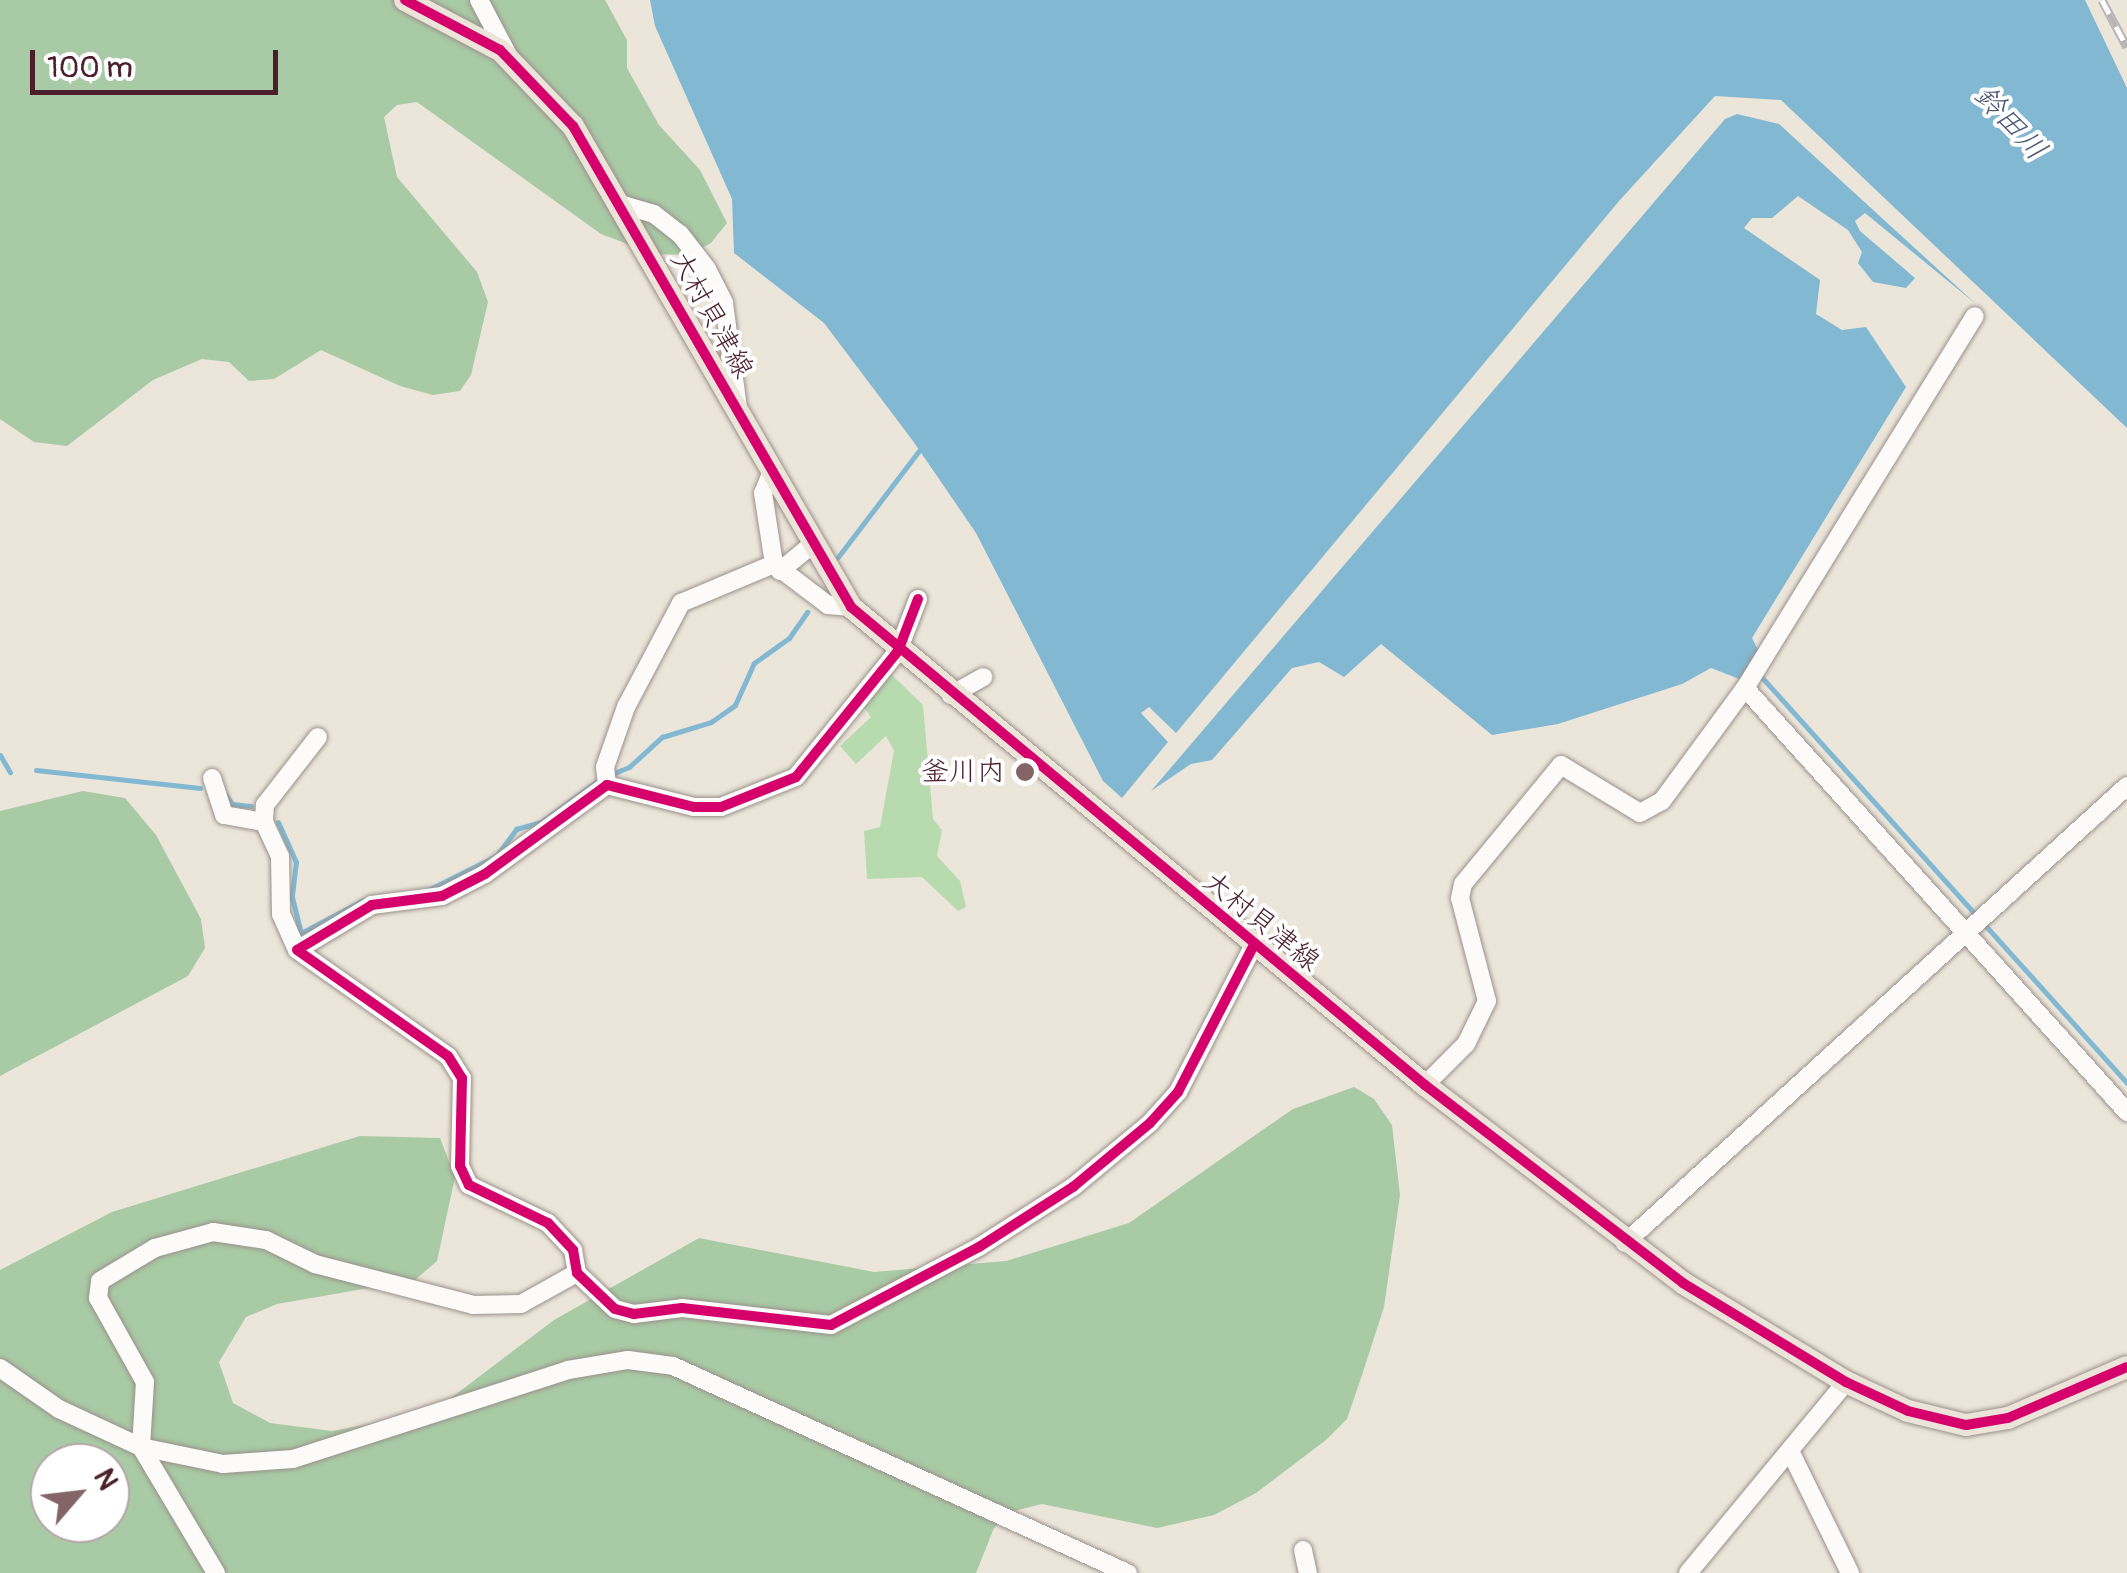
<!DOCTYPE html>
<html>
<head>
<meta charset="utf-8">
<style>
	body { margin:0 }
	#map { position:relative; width:2127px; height:1573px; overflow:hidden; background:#ece6da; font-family:Pangolin,"Klee One",sans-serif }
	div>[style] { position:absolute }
	.green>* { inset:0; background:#b7daaf }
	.forest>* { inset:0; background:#a8caa4 }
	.water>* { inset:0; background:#82b8d2 }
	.stream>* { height:5px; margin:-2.5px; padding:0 2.5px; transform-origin:2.5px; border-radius:2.5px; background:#82b8d2 }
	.roads { filter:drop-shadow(0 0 2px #9a908c) drop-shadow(0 0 2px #9a908c) }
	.minor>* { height:18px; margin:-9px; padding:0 9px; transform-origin:9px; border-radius:9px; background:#fcfbf9 }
	.major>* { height:22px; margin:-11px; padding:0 11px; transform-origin:11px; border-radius:11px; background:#ece3d9 }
	.rail>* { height:9px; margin-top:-4.5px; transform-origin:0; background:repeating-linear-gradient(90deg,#fff 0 15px,#bab4b4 0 30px); box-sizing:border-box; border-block:2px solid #bab4b4 }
	.cycleway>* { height:10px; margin:-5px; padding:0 5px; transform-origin:5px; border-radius:5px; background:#d6006c }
	.dots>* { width:28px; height:28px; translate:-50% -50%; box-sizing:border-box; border:5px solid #fff; border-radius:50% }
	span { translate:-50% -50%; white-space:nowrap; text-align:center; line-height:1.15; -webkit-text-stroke:8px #fff; paint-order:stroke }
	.street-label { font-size:28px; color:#4a1f2b }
	.poi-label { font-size:28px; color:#4a1f2b }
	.right { translate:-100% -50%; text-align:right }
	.water-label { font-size:30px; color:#4e5b75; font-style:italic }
	.north { position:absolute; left:30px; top:1443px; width:100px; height:100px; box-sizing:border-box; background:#fff; border:2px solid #b7a5aa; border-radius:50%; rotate:62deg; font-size:28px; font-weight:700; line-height:40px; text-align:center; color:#4a1f2b }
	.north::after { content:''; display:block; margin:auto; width:35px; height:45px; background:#836568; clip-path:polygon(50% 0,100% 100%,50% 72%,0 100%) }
	.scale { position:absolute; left:30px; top:50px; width:248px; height:45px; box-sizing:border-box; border:5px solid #4a1f2b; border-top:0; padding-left:12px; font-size:30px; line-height:35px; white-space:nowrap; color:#4a1f2b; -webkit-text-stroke:8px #fff; paint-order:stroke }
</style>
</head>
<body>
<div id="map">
	<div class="green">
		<div style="clip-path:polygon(891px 674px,923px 705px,933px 819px,942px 830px,937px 856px,960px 881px,966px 907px,958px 911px,922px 877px,867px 879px,864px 831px,880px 827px,894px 751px,886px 736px,856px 764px,840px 746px,871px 717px,861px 703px)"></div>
	</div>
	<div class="forest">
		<div style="clip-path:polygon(0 0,605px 0,627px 40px,627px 68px,659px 125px,700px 170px,727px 223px,711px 243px,688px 255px,654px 254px,601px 234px,417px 102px,397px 105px,384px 117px,397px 177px,477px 272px,488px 302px,471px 375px,460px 391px,433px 395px,400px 386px,321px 350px,274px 379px,249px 381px,229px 362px,202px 359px,153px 380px,67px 446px,34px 442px,0 419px)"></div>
		<div style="clip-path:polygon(83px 791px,125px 798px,156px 835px,201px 919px,205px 948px,188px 976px,0 1076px,0 811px)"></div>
		<div style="clip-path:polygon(evenodd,1354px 1087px,1374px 1099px,1392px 1125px,1400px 1195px,1384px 1307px,1362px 1375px,1347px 1419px,1326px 1440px,1256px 1493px,1214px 1515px,1157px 1528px,1042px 1504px,1014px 1511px,994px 1528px,976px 1573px,0 1573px,0 1270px,112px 1212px,360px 1136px,440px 1138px,455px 1177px,437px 1261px,415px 1280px,277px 1304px,246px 1317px,219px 1362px,233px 1403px,270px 1423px,332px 1431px,397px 1419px,451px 1398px,554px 1320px,699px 1238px,874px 1272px,1006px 1261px,1129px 1223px,1293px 1109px,1354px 1087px,50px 1463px,110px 1463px,110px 1523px,50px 1523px,50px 1463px)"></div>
	</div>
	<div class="water">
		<div style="clip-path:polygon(650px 0,2085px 0,2127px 88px,2127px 428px,1781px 100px,1715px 96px,1619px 201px,1176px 733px,1149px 707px,1141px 713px,1168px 742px,1122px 798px,1103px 781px,976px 533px,913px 441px,824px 323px,734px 253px,732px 199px,655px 26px)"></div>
		<div style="clip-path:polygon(1737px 114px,1779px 124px,1976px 304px,1865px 213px,1855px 221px,1860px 231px,1915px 278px,1906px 288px,1873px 282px,1858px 263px,1862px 252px,1848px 230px,1798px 196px,1772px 218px,1752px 218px,1744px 228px,1820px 280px,1816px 314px,1842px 330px,1866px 327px,1906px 387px,1752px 638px,1759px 652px,1742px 680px,1711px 668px,1682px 684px,1558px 724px,1492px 735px,1381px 644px,1344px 677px,1319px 662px,1292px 668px,1212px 760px,1191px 764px,1151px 791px,1725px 119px)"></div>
	</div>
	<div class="stream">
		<div style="left:838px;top:557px;width:137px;rotate:-52.7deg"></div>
		<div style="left:1758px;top:673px;width:552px;rotate:48.01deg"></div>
		<div style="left:0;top:755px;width:20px;rotate:60deg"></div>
		<div style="left:36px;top:770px;width:165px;rotate:6.3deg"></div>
		<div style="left:610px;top:775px;width:21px;rotate:-23deg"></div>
		<div style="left:629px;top:767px;width:45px;rotate:-42.3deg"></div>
		<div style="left:662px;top:737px;width:51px;rotate:-17deg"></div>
		<div style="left:711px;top:722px;width:29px;rotate:-35deg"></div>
		<div style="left:735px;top:705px;width:46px;rotate:-65.7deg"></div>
		<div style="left:754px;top:663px;width:43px;rotate:-35.5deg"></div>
		<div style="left:789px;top:638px;width:32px;rotate:-55deg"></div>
		<div style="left:226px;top:795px;width:11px;rotate:56deg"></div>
		<div style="left:232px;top:804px;width:19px;rotate:6deg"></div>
		<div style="left:278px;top:822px;width:44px;rotate:65.8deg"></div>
		<div style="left:296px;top:862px;width:35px;rotate:97deg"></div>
		<div style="left:292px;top:897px;width:37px;rotate:76deg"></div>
		<div style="left:301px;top:933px;width:70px;rotate:-28deg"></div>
		<div style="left:428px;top:890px;width:76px;rotate:-26.6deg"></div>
		<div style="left:496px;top:856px;width:34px;rotate:-53deg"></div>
		<div style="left:516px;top:829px;width:26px;rotate:-16deg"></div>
		<div style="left:541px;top:822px;width:68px;rotate:-36deg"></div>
	</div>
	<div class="roads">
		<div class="minor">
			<div style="left:479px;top:0;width:62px;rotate:62.2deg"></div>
			<div style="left:623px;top:205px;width:32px;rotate:16deg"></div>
			<div style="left:654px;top:214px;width:33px;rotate:38deg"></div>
			<div style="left:680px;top:234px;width:44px;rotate:52.4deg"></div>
			<div style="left:707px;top:269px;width:38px;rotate:63deg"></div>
			<div style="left:724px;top:303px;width:106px;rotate:82.4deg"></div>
			<div style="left:772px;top:471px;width:24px;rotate:112deg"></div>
			<div style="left:763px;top:493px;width:72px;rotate:81.2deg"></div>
			<div style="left:774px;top:564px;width:68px;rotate:37.2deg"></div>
			<div style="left:828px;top:605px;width:23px;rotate:5deg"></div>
			<div style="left:780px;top:571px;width:44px;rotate:-39.5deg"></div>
			<div style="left:918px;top:599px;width:56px;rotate:111deg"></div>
			<div style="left:898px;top:651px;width:162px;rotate:129deg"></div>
			<div style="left:796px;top:777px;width:81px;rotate:158.2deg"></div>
			<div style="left:721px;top:807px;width:27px;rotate:180deg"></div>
			<div style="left:694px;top:807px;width:90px;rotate:-165.8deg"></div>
			<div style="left:607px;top:785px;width:151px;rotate:143.9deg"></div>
			<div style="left:485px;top:874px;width:48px;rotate:152.9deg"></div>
			<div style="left:442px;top:896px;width:71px;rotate:172.7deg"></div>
			<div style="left:372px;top:905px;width:87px;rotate:149deg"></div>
			<div style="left:297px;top:950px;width:184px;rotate:35.1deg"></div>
			<div style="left:448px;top:1056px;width:26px;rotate:58deg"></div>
			<div style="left:462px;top:1078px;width:88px;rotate:91.3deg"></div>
			<div style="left:460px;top:1166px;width:21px;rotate:65deg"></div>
			<div style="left:469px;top:1185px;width:88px;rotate:25.7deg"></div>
			<div style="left:548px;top:1223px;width:37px;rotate:47deg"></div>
			<div style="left:573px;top:1250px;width:23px;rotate:80deg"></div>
			<div style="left:577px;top:1273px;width:52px;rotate:43.5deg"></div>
			<div style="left:615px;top:1309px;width:20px;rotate:15deg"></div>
			<div style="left:634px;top:1314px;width:48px;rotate:-7.1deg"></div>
			<div style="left:682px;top:1308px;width:150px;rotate:6.5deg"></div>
			<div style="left:831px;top:1325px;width:167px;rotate:-27.8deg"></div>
			<div style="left:979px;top:1247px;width:112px;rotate:-32.6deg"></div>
			<div style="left:1073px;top:1187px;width:100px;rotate:-39.7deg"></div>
			<div style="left:1150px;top:1123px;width:42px;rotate:-47.9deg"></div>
			<div style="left:1178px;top:1092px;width:165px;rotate:-62.7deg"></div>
			<div style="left:1745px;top:688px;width:571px;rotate:47.98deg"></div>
			<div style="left:951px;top:695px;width:37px;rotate:-29deg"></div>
			<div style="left:212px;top:778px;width:39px;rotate:72deg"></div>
			<div style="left:224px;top:815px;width:41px;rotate:9.9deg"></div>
			<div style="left:264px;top:822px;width:38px;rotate:65deg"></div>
			<div style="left:280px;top:856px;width:58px;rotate:89deg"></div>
			<div style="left:281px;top:914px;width:39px;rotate:66deg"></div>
			<div style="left:607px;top:785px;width:18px;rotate:-96deg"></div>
			<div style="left:605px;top:767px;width:64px;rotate:-70.7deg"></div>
			<div style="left:626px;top:707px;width:118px;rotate:-62.1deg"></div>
			<div style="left:681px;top:603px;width:101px;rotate:-22.8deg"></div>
			<div style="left:264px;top:822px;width:17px;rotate:-87deg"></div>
			<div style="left:265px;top:805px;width:86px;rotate:-52.1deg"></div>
			<div style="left:1425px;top:1085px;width:58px;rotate:-45deg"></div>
			<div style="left:1466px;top:1044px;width:48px;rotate:-64deg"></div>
			<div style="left:1487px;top:1001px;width:106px;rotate:-104.7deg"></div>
			<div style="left:1460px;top:898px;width:14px;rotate:-78deg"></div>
			<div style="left:1463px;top:884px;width:154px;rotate:-50.5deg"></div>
			<div style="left:1561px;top:765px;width:92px;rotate:31.3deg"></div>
			<div style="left:1640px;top:813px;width:25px;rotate:-29deg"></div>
			<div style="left:1662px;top:801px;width:140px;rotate:-53.7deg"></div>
			<div style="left:1745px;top:688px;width:437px;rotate:-58.3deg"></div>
			<div style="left:1625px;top:1243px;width:679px;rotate:-42.31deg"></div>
			<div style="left:0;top:1368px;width:72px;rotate:34.8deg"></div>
			<div style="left:59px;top:1409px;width:90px;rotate:24.9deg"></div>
			<div style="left:141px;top:1447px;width:84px;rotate:11.7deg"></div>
			<div style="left:223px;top:1464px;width:70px;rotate:-4.1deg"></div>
			<div style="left:293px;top:1459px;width:289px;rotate:-17.9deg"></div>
			<div style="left:568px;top:1370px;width:61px;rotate:-9.5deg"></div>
			<div style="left:628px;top:1360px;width:45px;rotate:7.6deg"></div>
			<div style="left:673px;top:1366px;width:500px;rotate:24.5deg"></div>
			<div style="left:1790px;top:1451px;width:136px;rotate:63.8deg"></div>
			<div style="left:1303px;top:1550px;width:24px;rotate:78deg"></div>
			<div style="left:216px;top:1573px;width:147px;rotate:-120.8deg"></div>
			<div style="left:141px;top:1447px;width:65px;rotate:-86.5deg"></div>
			<div style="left:145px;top:1382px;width:96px;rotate:-119.2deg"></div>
			<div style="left:98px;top:1298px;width:17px;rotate:-83deg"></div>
			<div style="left:100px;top:1281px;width:64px;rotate:-31deg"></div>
			<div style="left:155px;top:1248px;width:60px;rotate:-15.4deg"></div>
			<div style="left:213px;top:1232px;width:54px;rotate:8.6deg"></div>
			<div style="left:266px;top:1240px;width:55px;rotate:26.1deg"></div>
			<div style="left:315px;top:1264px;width:163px;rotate:14.5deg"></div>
			<div style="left:473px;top:1305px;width:48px;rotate:-1.2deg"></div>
			<div style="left:521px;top:1304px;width:64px;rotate:-29deg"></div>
			<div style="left:1688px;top:1573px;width:248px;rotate:-50.4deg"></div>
		</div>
		<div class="major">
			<div style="left:405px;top:0;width:107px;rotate:27.8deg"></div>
			<div style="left:500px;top:50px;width:105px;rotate:46.2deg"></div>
			<div style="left:573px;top:126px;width:556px;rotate:59.97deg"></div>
			<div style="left:851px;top:607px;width:747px;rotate:39.79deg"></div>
			<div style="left:1425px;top:1085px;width:325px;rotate:37.5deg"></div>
			<div style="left:1683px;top:1283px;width:191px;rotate:31.3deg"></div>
			<div style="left:1846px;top:1382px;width:68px;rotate:25.1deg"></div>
			<div style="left:1908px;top:1411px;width:60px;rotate:13.6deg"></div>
			<div style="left:1966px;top:1425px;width:43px;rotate:-9.5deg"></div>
			<div style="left:2008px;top:1418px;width:129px;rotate:-23.2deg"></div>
		</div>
	</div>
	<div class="rail">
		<div style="left:2102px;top:0;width:53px;rotate:62deg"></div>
	</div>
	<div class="cycleway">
		<div style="left:405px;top:0;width:107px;rotate:27.8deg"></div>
		<div style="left:500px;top:50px;width:105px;rotate:46.2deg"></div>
		<div style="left:573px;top:126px;width:556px;rotate:59.97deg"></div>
		<div style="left:851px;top:607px;width:747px;rotate:39.79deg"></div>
		<div style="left:1425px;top:1085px;width:325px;rotate:37.5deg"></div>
		<div style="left:1683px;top:1283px;width:191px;rotate:31.3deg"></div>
		<div style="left:1846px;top:1382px;width:68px;rotate:25.1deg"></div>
		<div style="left:1908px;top:1411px;width:60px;rotate:13.6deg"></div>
		<div style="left:1966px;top:1425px;width:43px;rotate:-9.5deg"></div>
		<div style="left:2008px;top:1418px;width:129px;rotate:-23.2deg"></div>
		<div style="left:918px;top:599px;width:56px;rotate:111deg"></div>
		<div style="left:898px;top:651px;width:162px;rotate:129deg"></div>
		<div style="left:796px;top:777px;width:81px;rotate:158.2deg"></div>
		<div style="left:721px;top:807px;width:27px;rotate:180deg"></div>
		<div style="left:694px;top:807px;width:90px;rotate:-165.8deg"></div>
		<div style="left:607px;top:785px;width:151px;rotate:143.9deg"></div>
		<div style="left:485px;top:874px;width:48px;rotate:152.9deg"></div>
		<div style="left:442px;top:896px;width:71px;rotate:172.7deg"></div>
		<div style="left:372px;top:905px;width:87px;rotate:149deg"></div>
		<div style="left:297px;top:950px;width:184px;rotate:35.1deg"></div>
		<div style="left:448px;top:1056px;width:26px;rotate:58deg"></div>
		<div style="left:462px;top:1078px;width:88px;rotate:91.3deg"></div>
		<div style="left:460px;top:1166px;width:21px;rotate:65deg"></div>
		<div style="left:469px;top:1185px;width:88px;rotate:25.7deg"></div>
		<div style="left:548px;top:1223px;width:37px;rotate:47deg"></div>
		<div style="left:573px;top:1250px;width:23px;rotate:80deg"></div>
		<div style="left:577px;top:1273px;width:52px;rotate:43.5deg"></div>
		<div style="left:615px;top:1309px;width:20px;rotate:15deg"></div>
		<div style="left:634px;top:1314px;width:48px;rotate:-7.1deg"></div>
		<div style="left:682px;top:1308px;width:150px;rotate:6.5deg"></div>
		<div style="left:831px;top:1325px;width:167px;rotate:-27.8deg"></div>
		<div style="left:979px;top:1247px;width:112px;rotate:-32.6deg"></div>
		<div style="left:1073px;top:1187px;width:100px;rotate:-39.7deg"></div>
		<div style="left:1150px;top:1123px;width:42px;rotate:-47.9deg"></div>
		<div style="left:1178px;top:1092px;width:165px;rotate:-62.7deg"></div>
	</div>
	<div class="dots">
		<div style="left:1025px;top:772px;background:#836568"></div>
	</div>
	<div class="street-label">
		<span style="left:711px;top:315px;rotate:61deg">大村貝津線</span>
		<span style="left:1261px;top:922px;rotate:39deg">大村貝津線</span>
	</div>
	<div class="poi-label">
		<span class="right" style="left:1005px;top:772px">釜川内</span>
	</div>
	<div class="water-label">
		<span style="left:2010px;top:123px;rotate:47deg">鈴田川</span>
	</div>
	<div class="north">N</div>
	<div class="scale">100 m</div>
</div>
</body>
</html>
